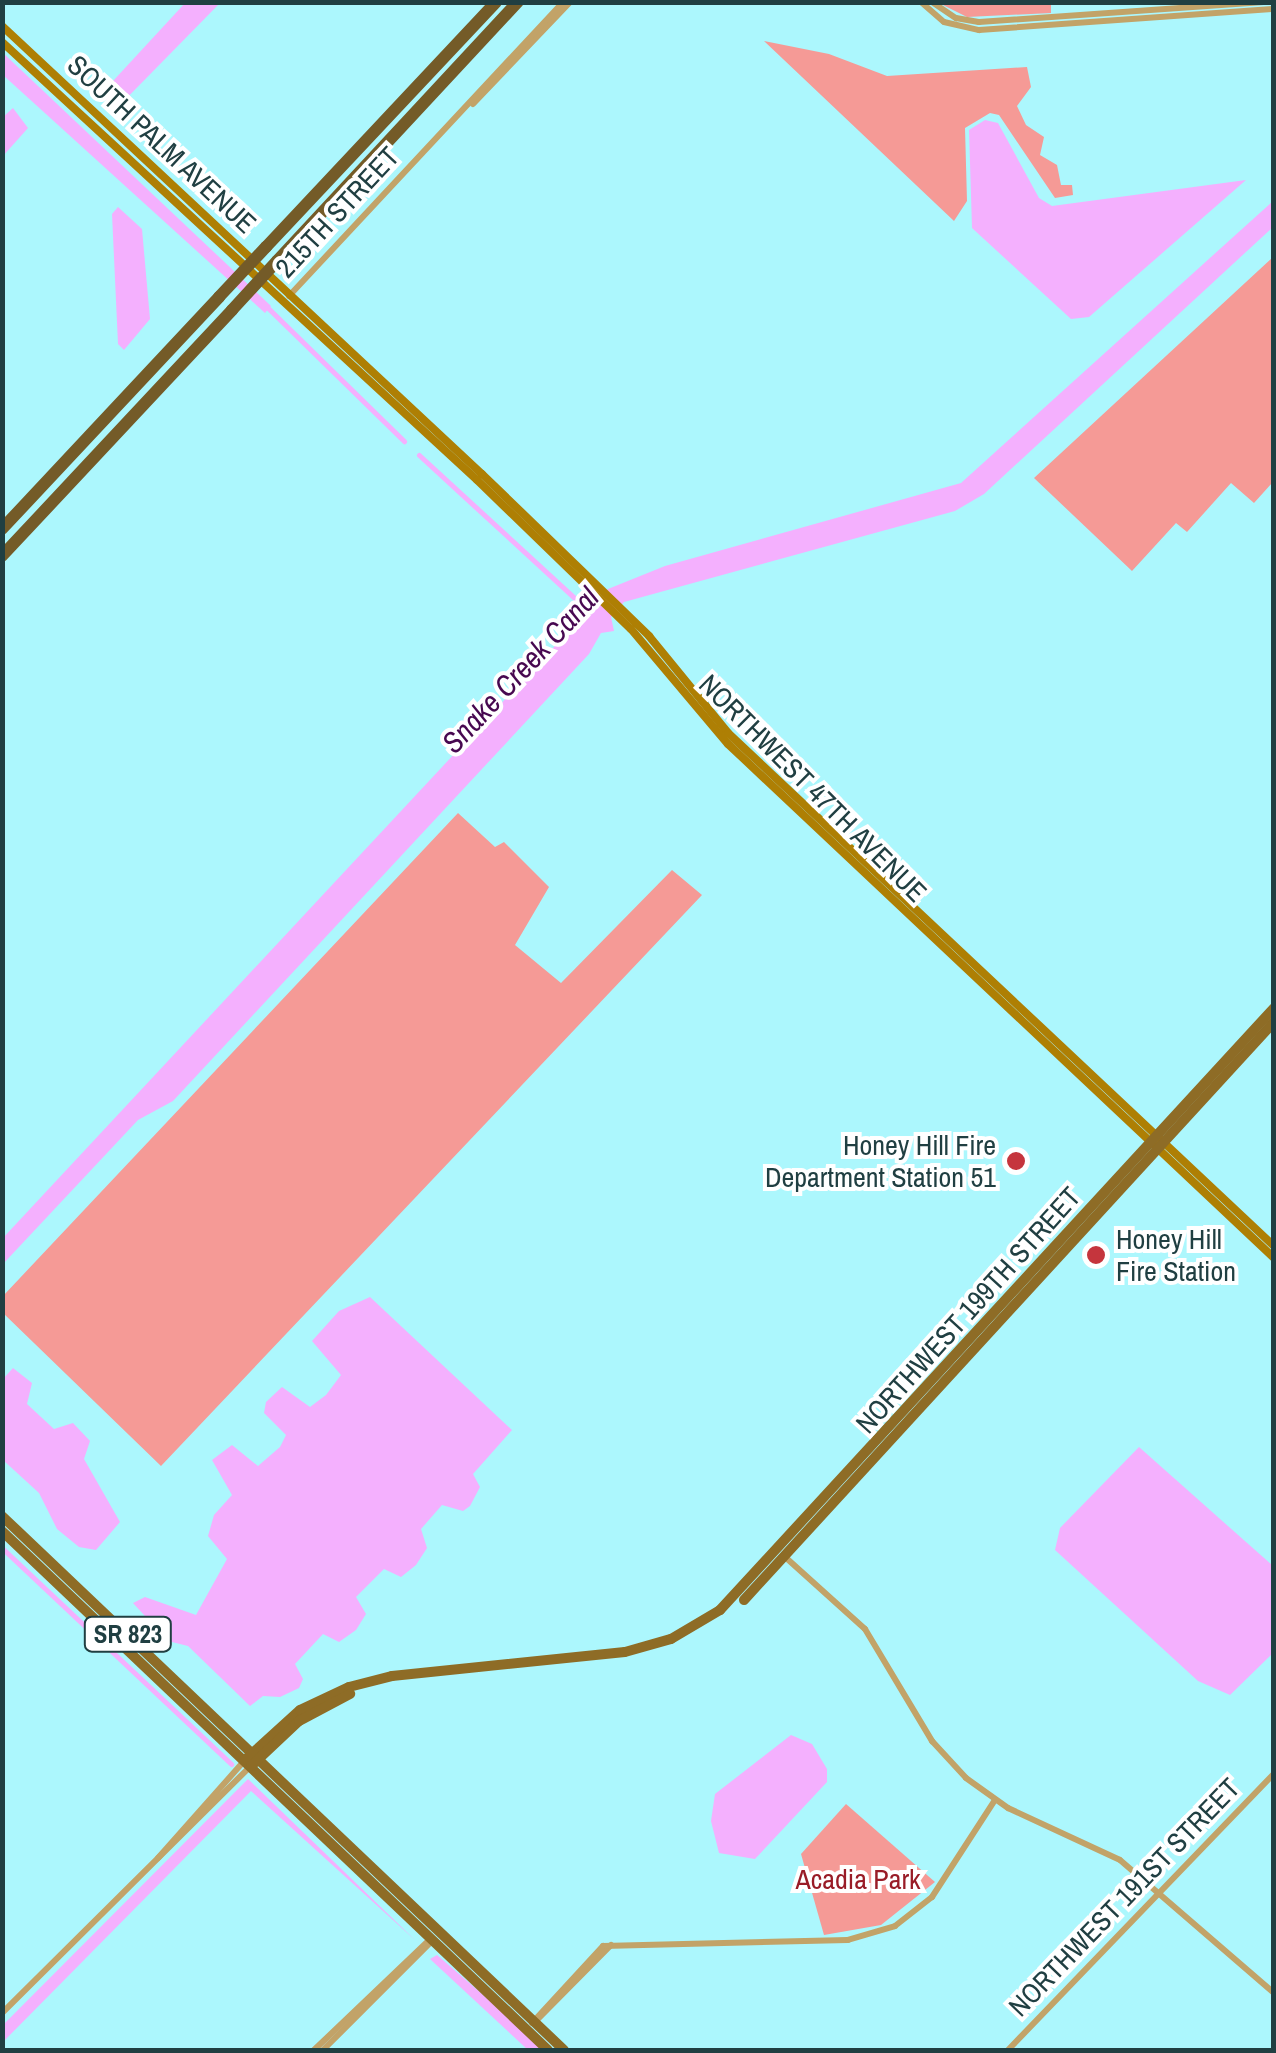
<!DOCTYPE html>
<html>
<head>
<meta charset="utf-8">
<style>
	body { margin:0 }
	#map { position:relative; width:1276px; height:2053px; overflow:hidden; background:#acf7fd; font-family:"Archivo Narrow",sans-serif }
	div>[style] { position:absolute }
	.green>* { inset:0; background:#f59a96 }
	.water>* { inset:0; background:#f4b0fe }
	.canal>* { height:5px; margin:-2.5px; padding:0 2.5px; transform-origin:2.5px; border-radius:2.5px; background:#f4b0fe }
	.tertiary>* { height:6px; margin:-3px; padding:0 3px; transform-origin:3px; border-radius:3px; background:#c2a368 }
	.secondary>* { height:8px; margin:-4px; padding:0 4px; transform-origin:4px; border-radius:4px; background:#ae7f04 }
	.primary>* { height:10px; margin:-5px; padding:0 5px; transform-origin:5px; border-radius:5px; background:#8e6c26 }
	.motorway>* { height:12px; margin:-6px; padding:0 6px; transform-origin:6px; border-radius:6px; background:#745b28 }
	.motorway-bridge>* { height:12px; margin:-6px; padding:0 6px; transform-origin:6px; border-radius:6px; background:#745b28 }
	.dots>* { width:28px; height:28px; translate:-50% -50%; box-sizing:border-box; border:5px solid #fff; border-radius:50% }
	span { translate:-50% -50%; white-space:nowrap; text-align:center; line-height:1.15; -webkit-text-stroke:8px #fff; paint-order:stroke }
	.shield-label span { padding:2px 8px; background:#fff; border:2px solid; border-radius:8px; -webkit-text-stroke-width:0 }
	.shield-label { font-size:25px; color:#203f42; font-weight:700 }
	.street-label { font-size:28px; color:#203f42 }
	.poi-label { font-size:28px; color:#203f42 }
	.right { translate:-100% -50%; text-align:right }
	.left { translate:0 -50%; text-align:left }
	.park-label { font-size:28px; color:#991c27 }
	.water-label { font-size:30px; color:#470850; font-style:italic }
	.frame { position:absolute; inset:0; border:5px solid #203f42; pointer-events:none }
</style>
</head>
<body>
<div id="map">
	<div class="green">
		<div style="clip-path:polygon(939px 3px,1051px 3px,1051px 13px,967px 17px)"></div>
		<div style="clip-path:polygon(764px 41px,829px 54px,887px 76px,1027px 67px,1031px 87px,1017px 106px,1026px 125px,1044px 137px,1040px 155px,1057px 165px,1061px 185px,1072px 185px,1073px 195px,1055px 198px,999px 115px,990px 113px,965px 128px,967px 201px,954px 221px)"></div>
		<div style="clip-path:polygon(1273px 257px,1273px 482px,1254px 503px,1231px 483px,1187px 532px,1176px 523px,1132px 571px,1034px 478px)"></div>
		<div style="clip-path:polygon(458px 813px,495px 847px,504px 842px,549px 887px,515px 945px,561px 983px,672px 870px,702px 895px,161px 1466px,3px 1313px,3px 1296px)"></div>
		<div style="clip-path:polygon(846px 1804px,935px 1882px,881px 1925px,824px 1935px,801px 1854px)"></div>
	</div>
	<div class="water">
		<div style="clip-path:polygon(186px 2px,220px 3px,114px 111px,101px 94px)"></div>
		<div style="clip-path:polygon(2px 52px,271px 306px,265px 313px,3px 75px)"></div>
		<div style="clip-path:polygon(13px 108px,28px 128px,3px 156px,3px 117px)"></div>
		<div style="clip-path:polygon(985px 120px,998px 123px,1039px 198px,1052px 206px,1246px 180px,1089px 317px,1071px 319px,972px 228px,969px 130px)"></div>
		<div style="clip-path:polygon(1273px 201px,1273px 227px,984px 494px,955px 511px,624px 602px,611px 617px,614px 631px,601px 633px,589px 654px,173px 1101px,138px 1120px,3px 1264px,2px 1239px,608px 589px,665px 566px,961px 483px)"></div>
		<div style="clip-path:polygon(118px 207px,142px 229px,150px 319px,124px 350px,118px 344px,112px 214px)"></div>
		<div style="clip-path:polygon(370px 1297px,512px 1430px,473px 1474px,480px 1487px,470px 1506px,463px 1511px,442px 1505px,421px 1529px,427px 1548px,416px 1565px,401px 1577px,384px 1569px,356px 1597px,366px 1614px,356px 1630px,339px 1642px,323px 1634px,295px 1664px,303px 1679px,299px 1688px,280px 1697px,263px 1696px,250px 1706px,188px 1646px,168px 1641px,133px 1603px,145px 1597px,196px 1615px,227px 1559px,208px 1536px,214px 1515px,232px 1495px,212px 1460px,232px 1445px,258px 1466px,280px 1447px,286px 1435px,264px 1413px,266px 1402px,282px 1387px,310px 1407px,326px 1395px,341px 1375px,312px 1341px,339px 1311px)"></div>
		<div style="clip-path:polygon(13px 1368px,32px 1383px,27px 1404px,54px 1429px,73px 1423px,90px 1441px,84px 1459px,120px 1522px,96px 1550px,79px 1547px,57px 1529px,39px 1493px,3px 1460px,3px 1379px)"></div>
		<div style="clip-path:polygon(1139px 1447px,1273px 1566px,1273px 1653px,1230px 1695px,1198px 1681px,1055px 1550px,1060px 1528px)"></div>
		<div style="clip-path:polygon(791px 1735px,812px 1744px,827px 1769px,827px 1782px,755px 1859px,719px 1853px,711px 1821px,715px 1794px)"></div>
		<div style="clip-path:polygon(248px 1779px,416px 1941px,251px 1791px,3px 2042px,3px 2025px)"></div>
		<div style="clip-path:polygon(437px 1955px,519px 2026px,544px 2050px,528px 2050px,430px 1959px)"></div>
	</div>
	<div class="canal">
		<div style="left:267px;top:307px;width:192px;rotate:44.4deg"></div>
		<div style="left:419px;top:455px;width:234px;rotate:42.6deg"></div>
		<div style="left:2px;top:1548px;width:315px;rotate:43.3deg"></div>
	</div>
	<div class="tertiary">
		<div style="left:921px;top:2px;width:30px;rotate:41deg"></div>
		<div style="left:944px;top:22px;width:36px;rotate:13deg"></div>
		<div style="left:979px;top:30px;width:296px;rotate:-4.1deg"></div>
		<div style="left:932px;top:2px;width:29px;rotate:34deg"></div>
		<div style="left:956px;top:18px;width:23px;rotate:10deg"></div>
		<div style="left:979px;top:22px;width:289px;rotate:-4deg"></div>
		<div style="left:473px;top:104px;width:141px;rotate:-46.4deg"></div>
		<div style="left:289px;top:296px;width:402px;rotate:-47deg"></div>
		<div style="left:784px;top:1556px;width:109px;rotate:42deg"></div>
		<div style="left:865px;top:1629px;width:131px;rotate:59.1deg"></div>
		<div style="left:932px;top:1741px;width:50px;rotate:47.4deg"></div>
		<div style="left:966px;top:1778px;width:52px;rotate:35.5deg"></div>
		<div style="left:1008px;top:1808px;width:123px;rotate:24.9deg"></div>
		<div style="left:1120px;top:1860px;width:203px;rotate:40.8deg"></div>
		<div style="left:158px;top:1858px;width:131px;rotate:-48.4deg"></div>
		<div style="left:2px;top:2013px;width:349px;rotate:-44.8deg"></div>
		<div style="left:536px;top:2021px;width:107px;rotate:-45.4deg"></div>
		<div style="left:532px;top:2023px;width:105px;rotate:-47.3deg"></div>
		<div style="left:603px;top:1946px;width:245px;rotate:-1.4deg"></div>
		<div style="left:848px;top:1940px;width:49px;rotate:-16.6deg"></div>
		<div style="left:895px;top:1926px;width:47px;rotate:-38.1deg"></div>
		<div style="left:932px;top:1897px;width:116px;rotate:-57deg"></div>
		<div style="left:314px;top:2050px;width:162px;rotate:-43.7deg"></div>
		<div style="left:323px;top:2050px;width:150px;rotate:-45deg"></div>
		<div style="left:1008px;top:2050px;width:383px;rotate:-46.1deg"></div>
	</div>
	<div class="secondary">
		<div style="left:2px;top:26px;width:657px;rotate:43.03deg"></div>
		<div style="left:482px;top:474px;width:233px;rotate:44.1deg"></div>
		<div style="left:649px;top:636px;width:125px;rotate:50.8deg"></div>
		<div style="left:728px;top:733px;width:749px;rotate:43.22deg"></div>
		<div style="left:2px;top:42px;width:646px;rotate:42.68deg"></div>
		<div style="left:477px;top:480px;width:214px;rotate:44.1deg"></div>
		<div style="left:631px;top:629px;width:150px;rotate:49.9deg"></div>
		<div style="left:728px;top:744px;width:750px;rotate:43.27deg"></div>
	</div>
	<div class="primary">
		<div style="left:2px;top:1516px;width:775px;rotate:43.54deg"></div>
		<div style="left:2px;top:1531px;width:753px;rotate:43.55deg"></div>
		<div style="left:744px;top:1600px;width:784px;rotate:-47.48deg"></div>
		<div style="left:245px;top:1760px;width:74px;rotate:-42.3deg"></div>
		<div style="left:300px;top:1710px;width:54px;rotate:-25.1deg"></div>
		<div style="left:349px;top:1687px;width:44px;rotate:-14.3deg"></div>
		<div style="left:392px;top:1676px;width:234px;rotate:-5.9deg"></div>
		<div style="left:625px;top:1652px;width:48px;rotate:-15.8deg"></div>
		<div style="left:671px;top:1639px;width:57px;rotate:-30.6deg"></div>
		<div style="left:720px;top:1610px;width:818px;rotate:-47.38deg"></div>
		<div style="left:251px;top:1766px;width:66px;rotate:-43.2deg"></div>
		<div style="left:299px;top:1721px;width:58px;rotate:-27.9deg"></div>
	</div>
	<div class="motorway">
		<div style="left:266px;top:247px;width:336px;rotate:-46.8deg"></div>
		<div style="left:277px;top:261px;width:354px;rotate:-47.1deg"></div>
		<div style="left:2px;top:529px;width:318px;rotate:-46.9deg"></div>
		<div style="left:2px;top:556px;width:337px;rotate:-46.9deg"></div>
	</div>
	<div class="motorway-bridge">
		<div style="left:219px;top:297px;width:69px;rotate:-46.8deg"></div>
		<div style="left:232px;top:310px;width:67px;rotate:-47.4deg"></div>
	</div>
	<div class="dots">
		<div style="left:1016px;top:1161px;background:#c5353d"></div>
		<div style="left:1096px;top:1255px;background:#c5353d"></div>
	</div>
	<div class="shield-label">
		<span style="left:128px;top:1634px">SR 823</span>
	</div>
	<div class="street-label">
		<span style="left:162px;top:144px;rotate:43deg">SOUTH PALM AVENUE</span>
		<span style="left:337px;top:212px;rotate:-47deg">215TH STREET</span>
		<span style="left:813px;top:788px;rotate:45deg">NORTHWEST 47TH AVENUE</span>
		<span style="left:968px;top:1310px;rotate:-48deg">NORTHWEST 199TH STREET</span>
		<span style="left:1124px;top:1897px;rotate:-46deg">NORTHWEST 191ST STREET</span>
	</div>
	<div class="poi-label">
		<span class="right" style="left:996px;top:1161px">Honey Hill Fire<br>Department Station 51</span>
		<span class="left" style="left:1116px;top:1255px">Honey Hill<br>Fire Station</span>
	</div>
	<div class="park-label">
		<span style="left:858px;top:1879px">Acadia Park</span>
	</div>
	<div class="water-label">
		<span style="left:520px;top:670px;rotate:-47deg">Snake Creek Canal</span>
	</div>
	<div class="frame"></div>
</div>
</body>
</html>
